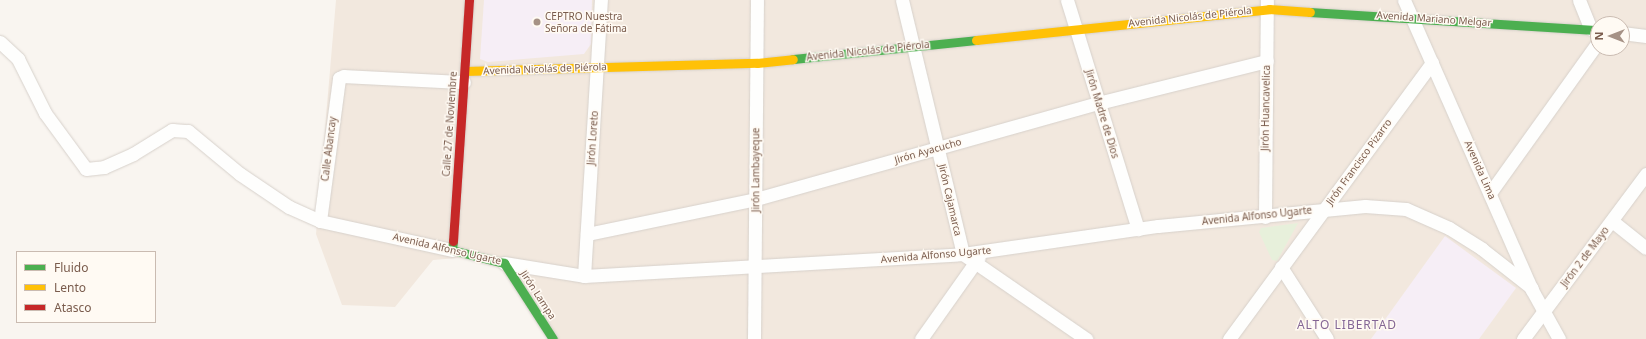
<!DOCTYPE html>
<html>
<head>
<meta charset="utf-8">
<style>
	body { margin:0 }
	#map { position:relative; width:1646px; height:339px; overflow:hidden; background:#f9f5f0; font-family:"Noto Sans",sans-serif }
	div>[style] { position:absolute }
	.residential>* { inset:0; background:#f2e8de }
	.education>* { inset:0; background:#f6eef6 }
	.green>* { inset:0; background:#e7f0db }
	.roads { filter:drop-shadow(0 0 1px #d7d1cb) drop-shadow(0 0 1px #d7d1cb) }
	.street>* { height:13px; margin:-6.5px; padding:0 6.5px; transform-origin:6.5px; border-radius:6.5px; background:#fefefd }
	.fast>* { height:9px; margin:-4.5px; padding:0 4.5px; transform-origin:4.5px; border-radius:4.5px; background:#4caf50 }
	.slow>* { height:9px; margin:-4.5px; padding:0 4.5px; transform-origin:4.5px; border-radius:4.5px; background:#ffc107 }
	.jam>* { height:9px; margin:-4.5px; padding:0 4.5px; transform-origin:4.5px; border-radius:4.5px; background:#c62828 }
	.dots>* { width:11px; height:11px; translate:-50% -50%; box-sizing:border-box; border:2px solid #fffaf3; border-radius:50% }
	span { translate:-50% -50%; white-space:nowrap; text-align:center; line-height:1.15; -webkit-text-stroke:3px #fffaf3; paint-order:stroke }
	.poi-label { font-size:10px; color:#7a5c4d }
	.left { translate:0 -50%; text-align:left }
	.street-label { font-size:10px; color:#7a5c4d }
	.quarter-label { font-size:12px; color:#846695; letter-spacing:1px }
	.legend { position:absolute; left:16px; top:251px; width:140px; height:72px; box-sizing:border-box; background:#fffaf3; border:1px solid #cabbb1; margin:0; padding:5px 7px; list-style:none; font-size:12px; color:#7a5c4d }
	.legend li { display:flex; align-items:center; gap:8px; height:20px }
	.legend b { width:20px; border:1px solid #cabbb1 }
	.north { position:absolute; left:1590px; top:16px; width:40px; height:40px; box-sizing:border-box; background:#fffaf3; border:1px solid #cabbb1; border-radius:50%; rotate:270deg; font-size:11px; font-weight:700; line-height:16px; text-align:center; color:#7a5c4d }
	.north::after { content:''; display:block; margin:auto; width:14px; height:18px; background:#a69286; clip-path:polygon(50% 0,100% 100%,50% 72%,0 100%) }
</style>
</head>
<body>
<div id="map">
	<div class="residential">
		<div style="clip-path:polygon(evenodd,336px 0,1646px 0,1646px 339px,553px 339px,495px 255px,433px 260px,395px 307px,342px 305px,316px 234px,336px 0,1598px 24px,1622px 24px,1622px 48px,1598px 48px,1598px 24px)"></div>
	</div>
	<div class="education">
		<div style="clip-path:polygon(484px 0,592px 0,591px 44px,584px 54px,488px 62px,480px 59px)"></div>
		<div style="clip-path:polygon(1445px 236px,1516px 288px,1479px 339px,1371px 339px)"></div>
	</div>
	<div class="green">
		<div style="clip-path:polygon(1298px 223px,1277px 261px,1272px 260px,1259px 232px,1261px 228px)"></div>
	</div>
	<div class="roads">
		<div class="street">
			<div style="left:902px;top:0;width:261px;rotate:76.5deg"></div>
			<div style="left:963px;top:254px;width:150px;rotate:34.6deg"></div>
			<div style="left:1067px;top:0;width:240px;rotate:72.8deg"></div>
			<div style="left:1404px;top:0;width:317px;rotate:66.2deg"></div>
			<div style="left:1532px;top:290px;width:56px;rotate:61.1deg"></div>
			<div style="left:1579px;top:0;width:31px;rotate:68deg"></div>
			<div style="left:1622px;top:33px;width:24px;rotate:7deg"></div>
			<div style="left:0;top:42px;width:25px;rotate:43deg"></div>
			<div style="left:18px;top:59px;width:60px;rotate:63.4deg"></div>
			<div style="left:45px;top:113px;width:69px;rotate:53.8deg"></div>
			<div style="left:86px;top:169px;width:18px;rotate:-6deg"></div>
			<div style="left:104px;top:167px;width:32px;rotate:-24deg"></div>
			<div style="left:133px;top:154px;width:46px;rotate:-31.6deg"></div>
			<div style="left:172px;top:130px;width:16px;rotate:4deg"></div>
			<div style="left:188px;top:131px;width:67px;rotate:39.6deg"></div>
			<div style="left:240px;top:174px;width:59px;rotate:34deg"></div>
			<div style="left:289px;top:207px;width:34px;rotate:24deg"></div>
			<div style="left:320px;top:221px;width:135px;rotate:12.4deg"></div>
			<div style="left:1490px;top:193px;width:186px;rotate:-54.4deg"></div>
			<div style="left:1265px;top:217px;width:217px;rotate:-89.5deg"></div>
			<div style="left:320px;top:221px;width:144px;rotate:-82.4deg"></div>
			<div style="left:339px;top:78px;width:5px;rotate:-22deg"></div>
			<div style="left:344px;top:76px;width:120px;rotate:2.9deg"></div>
			<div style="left:1612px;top:221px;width:43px;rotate:38.5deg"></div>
			<div style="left:587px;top:234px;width:173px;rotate:-11.7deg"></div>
			<div style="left:756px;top:199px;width:355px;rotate:-15.7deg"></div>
			<div style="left:1098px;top:103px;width:174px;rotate:-14deg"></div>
			<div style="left:504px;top:263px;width:81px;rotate:9.2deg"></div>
			<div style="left:584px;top:276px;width:380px;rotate:-3.3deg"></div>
			<div style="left:963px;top:254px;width:197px;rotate:-8.2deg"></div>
			<div style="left:1158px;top:226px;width:208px;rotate:-5.5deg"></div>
			<div style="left:1365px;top:206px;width:41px;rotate:4.2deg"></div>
			<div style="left:1406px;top:209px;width:47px;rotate:23.8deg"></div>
			<div style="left:1449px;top:228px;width:39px;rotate:32deg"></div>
			<div style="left:1482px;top:249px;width:63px;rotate:38deg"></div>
			<div style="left:1281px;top:267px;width:85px;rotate:57.4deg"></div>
			<div style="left:584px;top:276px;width:277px;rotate:-86.5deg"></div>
			<div style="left:754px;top:339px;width:339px;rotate:-89.5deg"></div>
			<div style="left:921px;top:339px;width:100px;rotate:-54.7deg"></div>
			<div style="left:1229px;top:339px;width:343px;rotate:-53.7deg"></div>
			<div style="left:1523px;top:339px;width:206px;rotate:-53.3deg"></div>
		</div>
		<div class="fast">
			<div style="left:1310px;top:12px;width:289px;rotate:3.6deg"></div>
			<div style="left:793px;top:59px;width:184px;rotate:-5.9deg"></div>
			<div style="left:453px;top:241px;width:9px;rotate:96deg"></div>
			<div style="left:452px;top:250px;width:54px;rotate:14deg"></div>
			<div style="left:504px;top:263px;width:90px;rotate:57.2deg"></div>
		</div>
		<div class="slow">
			<div style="left:976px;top:40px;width:295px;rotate:-6deg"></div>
			<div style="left:1269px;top:9px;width:41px;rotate:4.2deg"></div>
			<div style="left:465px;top:71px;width:292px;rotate:-1.6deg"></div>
			<div style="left:757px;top:63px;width:36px;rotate:-6deg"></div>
		</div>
		<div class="jam">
			<div style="left:453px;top:241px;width:242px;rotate:-86.2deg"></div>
		</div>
	</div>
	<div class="dots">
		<div style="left:537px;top:22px;background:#a69286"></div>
	</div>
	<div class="poi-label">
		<span class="left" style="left:545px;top:22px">CEPTRO Nuestra<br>Señora de Fátima</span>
	</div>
	<div class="street-label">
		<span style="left:1190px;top:17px;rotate:-6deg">Avenida Nicolás de Piérola</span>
		<span style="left:1434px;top:19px;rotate:4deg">Avenida Mariano Melgar</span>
		<span style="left:868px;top:51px;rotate:-6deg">Avenida Nicolás de Piérola</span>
		<span style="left:545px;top:69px;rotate:-2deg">Avenida Nicolás de Piérola</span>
		<span style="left:1266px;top:108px;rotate:-89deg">Jirón Huancavelica</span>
		<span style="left:1102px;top:114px;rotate:73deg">Jirón Madre de Dios</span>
		<span style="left:450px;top:124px;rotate:-86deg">Calle 27 de Noviembre</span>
		<span style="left:593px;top:138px;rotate:-86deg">Jirón Loreto</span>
		<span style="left:329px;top:149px;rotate:-83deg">Calle Abancay</span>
		<span style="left:928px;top:151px;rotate:-16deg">Jirón Ayacucho</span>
		<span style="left:1359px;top:162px;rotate:-54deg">Jirón Francisco Pizarro</span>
		<span style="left:756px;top:170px;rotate:-90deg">Jirón Lambayeque</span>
		<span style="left:1480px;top:170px;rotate:66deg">Avenida Lima</span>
		<span style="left:950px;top:200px;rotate:77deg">Jirón Cajamarca</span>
		<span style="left:1257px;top:216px;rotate:-6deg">Avenida Alfonso Ugarte</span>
		<span style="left:447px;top:249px;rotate:13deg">Avenida Alfonso Ugarte</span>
		<span style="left:936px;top:255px;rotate:-5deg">Avenida Alfonso Ugarte</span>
		<span style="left:1585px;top:257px;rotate:-53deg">Jirón 2 de Mayo</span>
		<span style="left:538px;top:295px;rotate:57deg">Jirón Lampa</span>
	</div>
	<div class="quarter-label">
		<span style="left:1347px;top:325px">ALTO LIBERTAD</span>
	</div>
	<ul class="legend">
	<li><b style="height:5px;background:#4caf50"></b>Fluido</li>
	<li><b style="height:5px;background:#ffc107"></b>Lento</li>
	<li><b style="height:5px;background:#c62828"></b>Atasco</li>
	</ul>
	<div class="north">N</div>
</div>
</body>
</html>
